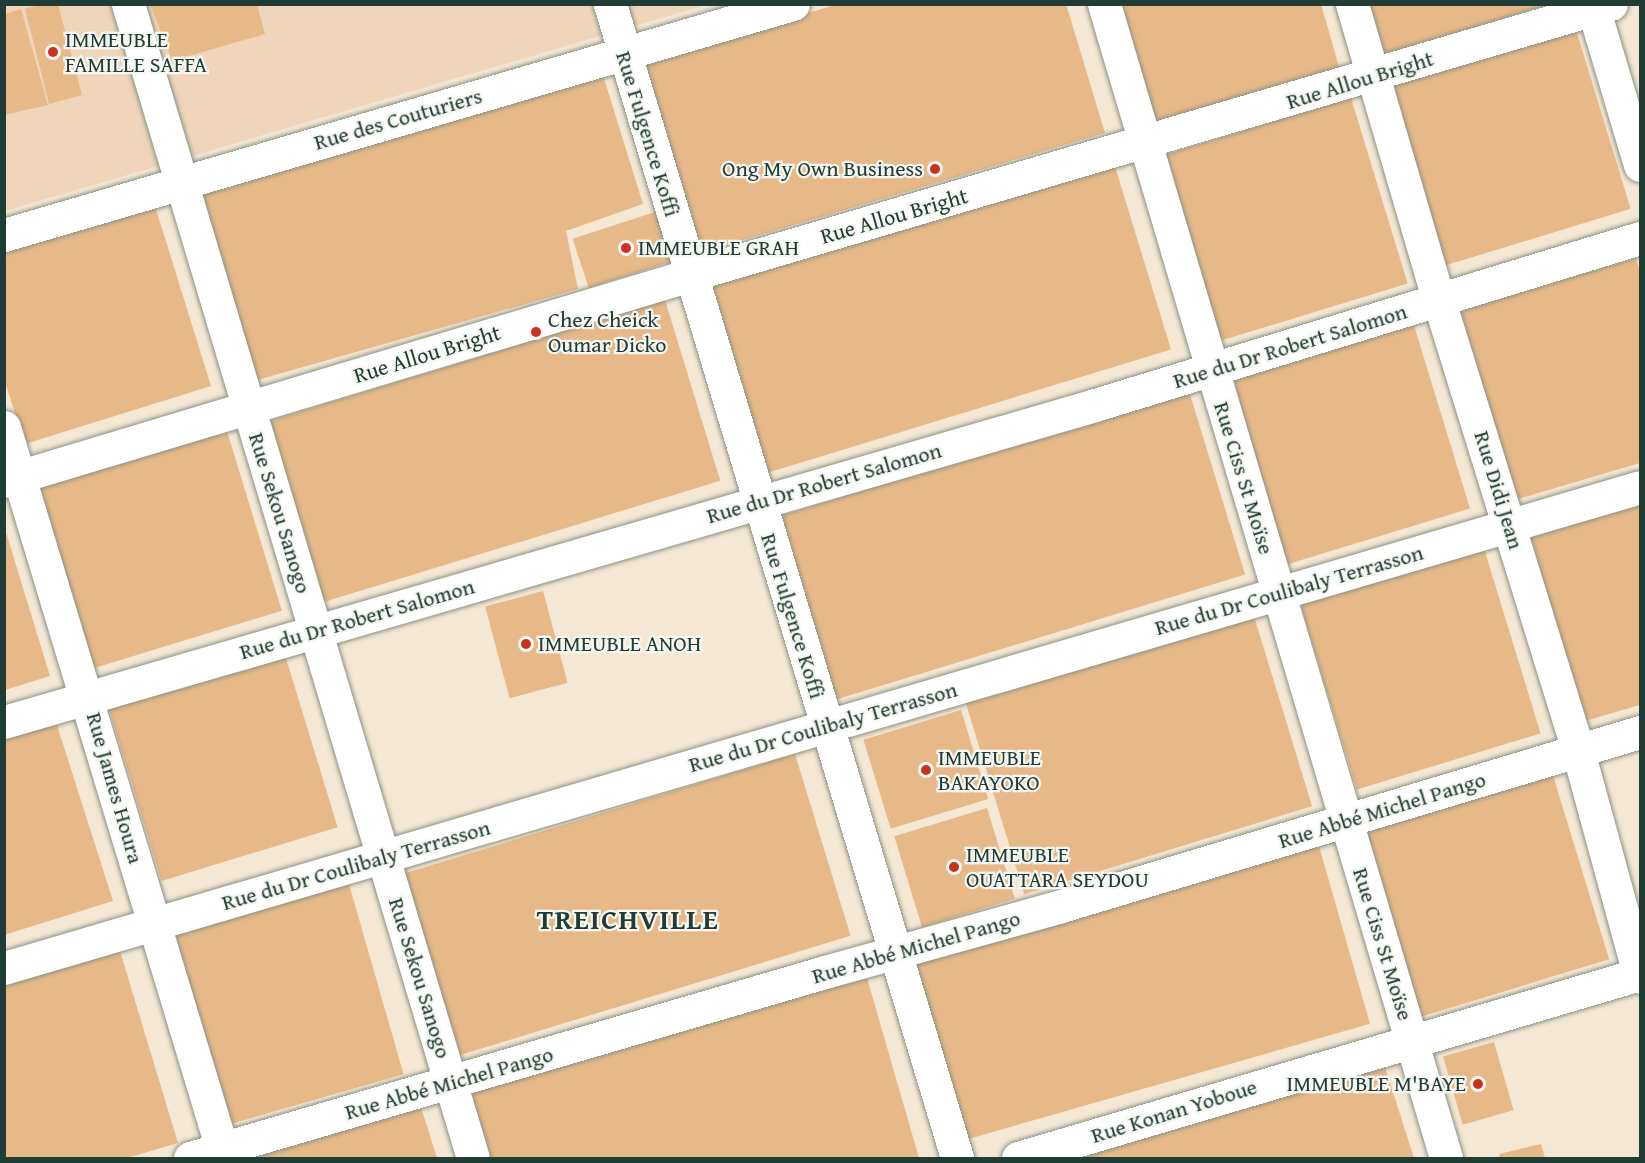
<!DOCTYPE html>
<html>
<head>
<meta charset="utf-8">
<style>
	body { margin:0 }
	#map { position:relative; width:1645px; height:1163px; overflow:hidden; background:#f4e7d4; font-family:"Gentium Book Plus",serif }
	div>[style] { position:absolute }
	.built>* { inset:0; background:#efd6bb }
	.building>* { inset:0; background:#e8b988; transform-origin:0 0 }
	.roads { filter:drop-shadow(0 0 2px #8a9284) drop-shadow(0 0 2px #8a9284) }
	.minor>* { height:33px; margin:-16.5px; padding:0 16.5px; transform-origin:16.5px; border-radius:16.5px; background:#fff }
	.dots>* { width:16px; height:16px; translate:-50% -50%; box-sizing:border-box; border:3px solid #f6f6f2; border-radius:50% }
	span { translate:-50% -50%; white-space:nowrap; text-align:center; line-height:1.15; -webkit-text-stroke:4.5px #f6f6f2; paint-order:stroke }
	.poi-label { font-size:22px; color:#1f3d34 }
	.left { translate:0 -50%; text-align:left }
	.right { translate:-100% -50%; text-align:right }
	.street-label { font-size:22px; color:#1f3d34 }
	.district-label { font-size:28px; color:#1f3d34; font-weight:700; letter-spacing:1.5px }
	.frame { position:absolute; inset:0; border:6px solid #1f3d34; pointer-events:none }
</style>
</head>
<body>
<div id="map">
	<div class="built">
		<div style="clip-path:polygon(5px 5px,706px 5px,5px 211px)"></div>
	</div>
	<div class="building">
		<div style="clip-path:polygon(42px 4px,58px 4px,82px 95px,49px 104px,25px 9px)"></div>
		<div style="clip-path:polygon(150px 4px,257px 4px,265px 34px,172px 61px)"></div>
		<div style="clip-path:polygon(838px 4px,1066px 4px,1105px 133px,698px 253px,641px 63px)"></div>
		<div style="clip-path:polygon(1122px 4px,1321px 4px,1341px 74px,1157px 125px)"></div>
		<div style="clip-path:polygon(1368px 4px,1551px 4px,1383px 55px)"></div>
		<div style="clip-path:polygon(21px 9px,48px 105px,4px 115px,4px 14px)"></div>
		<div style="left:1576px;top:30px;width:187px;height:195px;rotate:73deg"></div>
		<div style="clip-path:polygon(602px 72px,643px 204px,566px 231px,578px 289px,254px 381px,197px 196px)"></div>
		<div style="left:1351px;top:98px;width:194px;height:202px;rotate:73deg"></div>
		<div style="left:1114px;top:163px;width:195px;height:426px;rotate:73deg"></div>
		<div style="clip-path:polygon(155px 206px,211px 386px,25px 444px,4px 379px,4px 252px)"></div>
		<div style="left:664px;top:209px;width:52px;height:96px;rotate:72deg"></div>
		<div style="clip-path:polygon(1636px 258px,1640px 272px,1640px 463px,1511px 501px,1455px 312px)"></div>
		<div style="left:665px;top:300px;width:189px;height:418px;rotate:73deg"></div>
		<div style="left:1413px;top:322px;width:195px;height:195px;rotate:73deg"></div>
		<div style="left:1189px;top:391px;width:192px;height:431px;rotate:73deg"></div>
		<div style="left:226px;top:428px;width:191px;height:196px;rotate:73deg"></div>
		<div style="clip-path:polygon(1640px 499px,1640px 705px,1585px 721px,1529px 532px)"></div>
		<div style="clip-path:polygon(5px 529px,50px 676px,5px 690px)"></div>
		<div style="left:1483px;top:545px;width:197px;height:192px;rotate:73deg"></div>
		<div style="left:543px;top:591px;width:95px;height:60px;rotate:75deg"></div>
		<div style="left:1253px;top:613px;width:202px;height:301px;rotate:73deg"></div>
		<div style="left:285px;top:655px;width:180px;height:184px;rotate:73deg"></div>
		<div style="left:961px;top:710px;width:93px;height:102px;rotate:73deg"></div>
		<div style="clip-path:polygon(56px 722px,113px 901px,4px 935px,4px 738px)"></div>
		<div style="left:795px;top:754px;width:190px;height:408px;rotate:73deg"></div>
		<div style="left:1551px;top:769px;width:199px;height:196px;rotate:73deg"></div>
		<div style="left:987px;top:808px;width:95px;height:97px;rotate:73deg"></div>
		<div style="left:1319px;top:846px;width:185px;height:422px;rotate:74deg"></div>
		<div style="left:349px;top:884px;width:198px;height:181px;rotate:74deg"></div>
		<div style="clip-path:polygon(120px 951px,178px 1143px,127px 1158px,4px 1158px,4px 985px)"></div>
		<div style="clip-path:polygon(867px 978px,919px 1158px,484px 1158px,465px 1092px)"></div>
		<div style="left:1494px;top:1042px;width:71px;height:53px;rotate:74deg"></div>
		<div style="clip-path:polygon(1384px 1064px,1414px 1158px,1080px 1158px)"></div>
		<div style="clip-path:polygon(420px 1104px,437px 1158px,243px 1158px)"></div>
		<div style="clip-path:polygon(1541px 1144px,1545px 1158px,1500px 1158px,1499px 1154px)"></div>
	</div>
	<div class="roads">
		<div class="minor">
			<div style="left:128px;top:4px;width:1204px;rotate:73.36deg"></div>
			<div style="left:610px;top:4px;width:1205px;rotate:73.26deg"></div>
			<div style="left:1104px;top:4px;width:1204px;rotate:73.49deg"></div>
			<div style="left:1352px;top:4px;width:309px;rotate:73.7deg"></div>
			<div style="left:1439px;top:301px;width:471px;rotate:72.8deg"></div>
			<div style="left:1578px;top:751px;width:234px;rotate:74.7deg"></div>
			<div style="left:1592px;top:4px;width:168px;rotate:73.4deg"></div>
			<div style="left:4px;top:235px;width:822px;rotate:-16.32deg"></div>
			<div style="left:4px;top:427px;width:754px;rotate:73.2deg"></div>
			<div style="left:4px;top:481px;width:716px;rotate:-16.71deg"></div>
			<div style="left:690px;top:275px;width:960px;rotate:-16.4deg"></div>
			<div style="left:4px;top:722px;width:1136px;rotate:-16.2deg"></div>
			<div style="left:1095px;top:405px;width:570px;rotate:-17.04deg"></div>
			<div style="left:4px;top:968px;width:1705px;rotate:-16.38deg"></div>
			<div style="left:190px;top:1158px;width:662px;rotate:-16.33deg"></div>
			<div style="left:825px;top:972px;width:242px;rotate:-15.6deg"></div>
			<div style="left:1058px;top:907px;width:608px;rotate:-16.74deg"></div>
			<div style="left:1018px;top:1158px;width:649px;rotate:-16.48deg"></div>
		</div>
	</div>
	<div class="dots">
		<div style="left:53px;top:52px;background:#c8321e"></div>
		<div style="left:935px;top:169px;background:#c8321e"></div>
		<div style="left:626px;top:248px;background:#c8321e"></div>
		<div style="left:536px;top:332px;background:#c8321e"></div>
		<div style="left:526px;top:644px;background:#c8321e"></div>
		<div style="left:926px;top:770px;background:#c8321e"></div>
		<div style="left:954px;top:867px;background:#c8321e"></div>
		<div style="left:1478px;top:1084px;background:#c8321e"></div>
	</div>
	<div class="poi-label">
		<span class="left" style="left:65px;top:52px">IMMEUBLE<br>FAMILLE SAFFA</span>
		<span class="right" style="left:923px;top:169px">Ong My Own Business</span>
		<span class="left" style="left:638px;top:248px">IMMEUBLE GRAH</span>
		<span class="left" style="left:548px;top:332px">Chez Cheick<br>Oumar Dicko</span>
		<span class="left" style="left:538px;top:644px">IMMEUBLE ANOH</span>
		<span class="left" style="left:938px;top:770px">IMMEUBLE<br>BAKAYOKO</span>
		<span class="left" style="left:966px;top:867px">IMMEUBLE<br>OUATTARA SEYDOU</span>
		<span class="right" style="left:1466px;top:1084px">IMMEUBLE M'BAYE</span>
	</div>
	<div class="street-label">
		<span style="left:1360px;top:80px;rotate:-17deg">Rue Allou Bright</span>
		<span style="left:398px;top:119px;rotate:-16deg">Rue des Couturiers</span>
		<span style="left:648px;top:134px;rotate:73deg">Rue Fulgence Koffi</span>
		<span style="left:894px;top:216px;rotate:-16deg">Rue Allou Bright</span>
		<span style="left:1290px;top:346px;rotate:-17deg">Rue du Dr Robert Salomon</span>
		<span style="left:427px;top:354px;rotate:-17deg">Rue Allou Bright</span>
		<span style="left:1244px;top:478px;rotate:73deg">Rue Ciss St Moïse</span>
		<span style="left:824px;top:483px;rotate:-16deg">Rue du Dr Robert Salomon</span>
		<span style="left:1499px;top:490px;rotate:73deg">Rue Didi Jean</span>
		<span style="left:280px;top:513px;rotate:73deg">Rue Sekou Sanogo</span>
		<span style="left:1289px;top:590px;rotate:-16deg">Rue du Dr Coulibaly Terrasson</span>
		<span style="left:793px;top:616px;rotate:73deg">Rue Fulgence Koffi</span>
		<span style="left:357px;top:619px;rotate:-16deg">Rue du Dr Robert Salomon</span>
		<span style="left:823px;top:727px;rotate:-16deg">Rue du Dr Coulibaly Terrasson</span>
		<span style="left:115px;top:788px;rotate:74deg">Rue James Houra</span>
		<span style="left:1382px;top:810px;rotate:-17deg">Rue Abbé Michel Pango</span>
		<span style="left:356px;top:865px;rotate:-16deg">Rue du Dr Coulibaly Terrasson</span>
		<span style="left:1383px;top:944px;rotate:73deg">Rue Ciss St Moïse</span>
		<span style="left:916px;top:947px;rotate:-16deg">Rue Abbé Michel Pango</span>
		<span style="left:420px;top:978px;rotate:73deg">Rue Sekou Sanogo</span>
		<span style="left:449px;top:1083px;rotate:-16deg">Rue Abbé Michel Pango</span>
		<span style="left:1174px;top:1111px;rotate:-17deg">Rue Konan Yoboue</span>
	</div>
	<div class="district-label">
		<span style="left:628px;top:919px">TREICHVILLE</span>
	</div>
	<div class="frame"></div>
</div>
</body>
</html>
